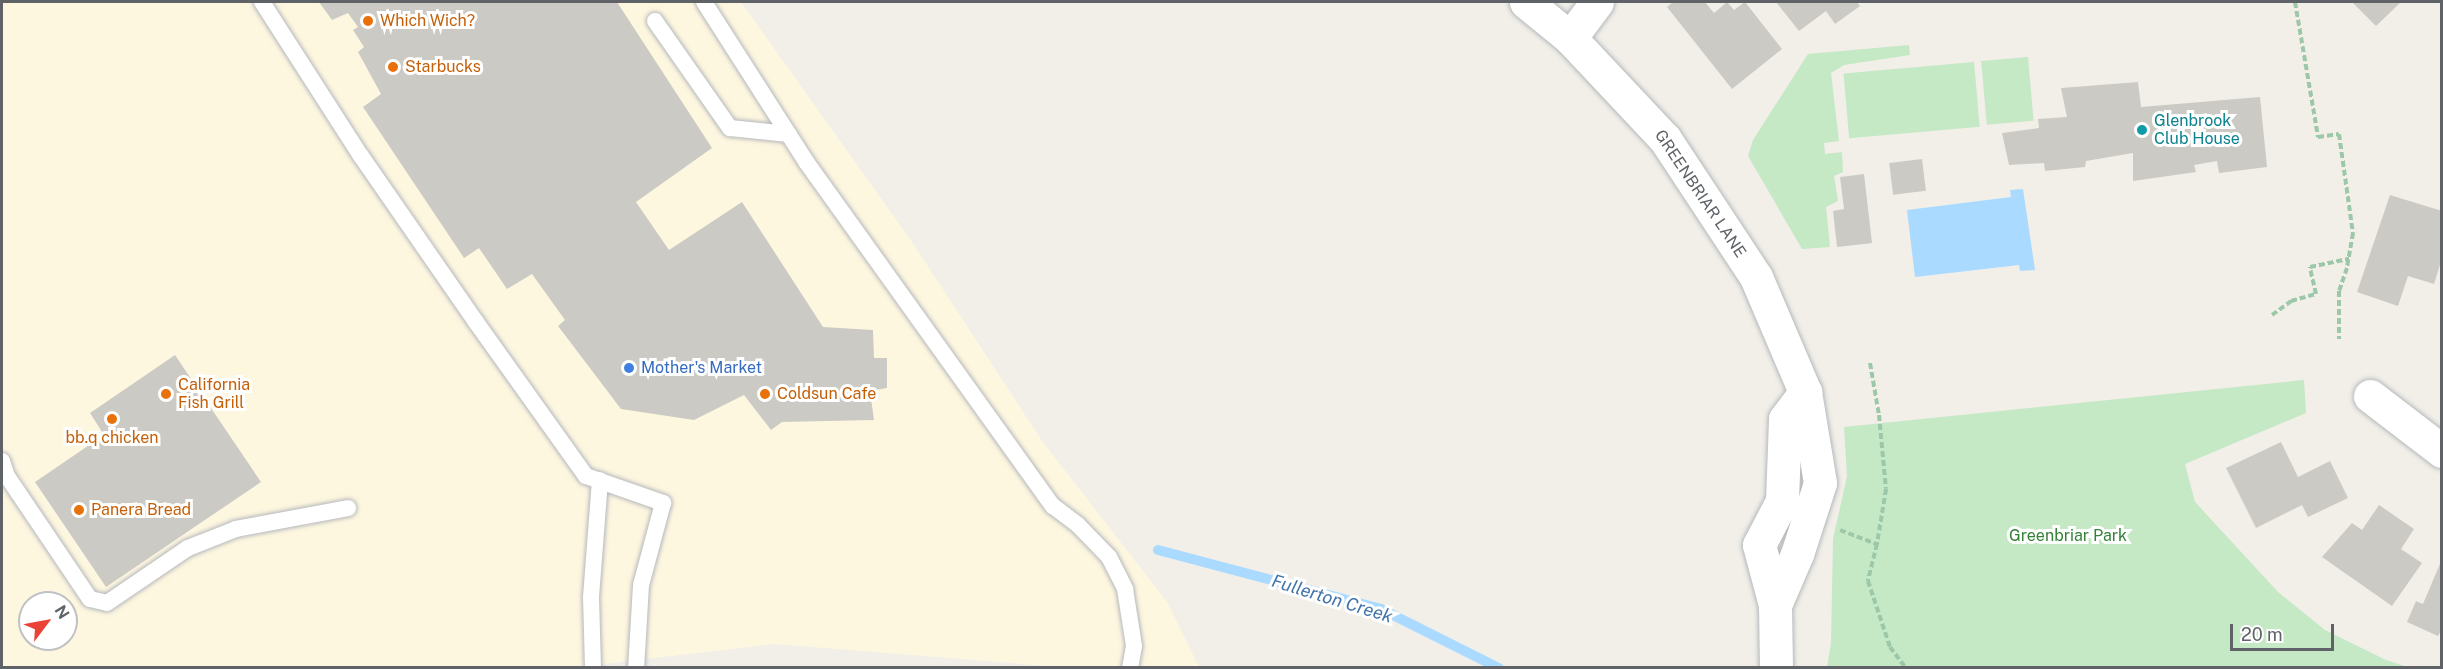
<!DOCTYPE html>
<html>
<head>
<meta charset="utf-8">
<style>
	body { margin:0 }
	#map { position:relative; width:2443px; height:669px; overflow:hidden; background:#f1efe8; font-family:"Public Sans",sans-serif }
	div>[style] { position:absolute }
	.commercial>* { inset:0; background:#fef7e0 }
	.green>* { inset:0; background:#c5e8c5; transform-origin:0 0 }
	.water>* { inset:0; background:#aadaff }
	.stream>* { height:10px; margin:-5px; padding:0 5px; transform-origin:5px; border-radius:5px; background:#aadaff }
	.building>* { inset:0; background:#cccac5; transform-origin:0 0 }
	.path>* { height:4px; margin-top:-2px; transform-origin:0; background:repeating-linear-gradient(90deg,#9cc7a9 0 6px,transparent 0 9px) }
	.roads { filter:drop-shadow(0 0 2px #b5b8bc) drop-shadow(0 0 2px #b5b8bc) }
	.lane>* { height:16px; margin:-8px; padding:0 8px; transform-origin:8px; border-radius:8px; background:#fff }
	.street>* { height:33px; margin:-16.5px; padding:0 16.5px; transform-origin:16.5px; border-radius:16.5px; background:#fff }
	.dots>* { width:16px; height:16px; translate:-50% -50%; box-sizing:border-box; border:3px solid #fff; border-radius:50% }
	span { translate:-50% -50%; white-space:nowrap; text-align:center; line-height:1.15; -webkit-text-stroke:6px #fff; paint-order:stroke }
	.food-label { font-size:16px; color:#c56008 }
	.left { translate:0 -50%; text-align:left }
	.culture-label { font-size:16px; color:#0d838f }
	.street-label { font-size:16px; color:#5f6368 }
	.shop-label { font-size:16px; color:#366cbe }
	.park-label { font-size:16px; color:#348238 }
	.water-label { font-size:18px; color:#4174aa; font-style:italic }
	.frame { position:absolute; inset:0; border:3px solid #5f6368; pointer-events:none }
	.north { position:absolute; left:18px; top:591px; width:60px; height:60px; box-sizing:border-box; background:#fff; border:2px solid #bfc1c3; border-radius:50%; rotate:58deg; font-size:16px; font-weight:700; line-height:24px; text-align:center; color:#5f6368 }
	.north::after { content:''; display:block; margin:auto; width:21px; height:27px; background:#ea4335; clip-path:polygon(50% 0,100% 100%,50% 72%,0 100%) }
	.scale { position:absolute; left:2230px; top:624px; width:104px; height:27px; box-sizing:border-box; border:3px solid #5f6368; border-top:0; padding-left:8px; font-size:18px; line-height:21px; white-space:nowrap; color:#5f6368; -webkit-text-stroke:4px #fff; paint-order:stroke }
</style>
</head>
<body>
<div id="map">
	<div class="commercial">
		<div style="clip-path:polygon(evenodd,2px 2px,741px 2px,912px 242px,1042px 441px,1167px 602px,1199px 667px,1061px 667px,775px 644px,568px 668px,2px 667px,2px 2px,30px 603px,66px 603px,66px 639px,30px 639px,30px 603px)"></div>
	</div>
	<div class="green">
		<div style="clip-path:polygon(1909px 45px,1910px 55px,1844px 65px,1831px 73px,1839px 141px,1824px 143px,1825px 154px,1842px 152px,1843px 172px,1834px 176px,1838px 201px,1826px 207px,1830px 247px,1802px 249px,1748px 156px,1753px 140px,1808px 54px)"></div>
		<div style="left:2028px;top:57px;width:64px;height:47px;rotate:85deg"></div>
		<div style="left:1974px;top:62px;width:65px;height:131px;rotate:85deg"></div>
		<div style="clip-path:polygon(2304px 380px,2306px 413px,2185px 464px,2195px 502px,2278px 592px,2325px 630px,2386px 660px,2407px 667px,1827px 667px,1831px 643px,1833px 539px,1847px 476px,1844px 427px)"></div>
	</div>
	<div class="water">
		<div style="clip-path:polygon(2023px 189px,2035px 270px,2020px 271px,2019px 265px,1915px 277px,1907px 210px,2011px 197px,2010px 190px)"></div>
	</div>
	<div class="stream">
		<div style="left:1158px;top:550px;width:231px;rotate:14.8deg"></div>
		<div style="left:1381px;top:609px;width:132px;rotate:26.6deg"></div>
	</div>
	<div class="building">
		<div style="clip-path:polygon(319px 2px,617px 2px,712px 148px,636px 202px,669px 250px,742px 202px,823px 327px,873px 330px,874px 358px,887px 358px,887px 388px,870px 391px,874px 420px,782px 422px,771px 430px,744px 395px,694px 420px,621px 409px,558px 326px,565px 320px,532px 274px,507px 289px,479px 248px,464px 258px,363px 107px,381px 94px,358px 52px,364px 47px,353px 30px,358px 27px,348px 13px,332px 20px)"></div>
		<div style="clip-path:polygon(1673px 2px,1705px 2px,1714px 13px,1727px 2px,1734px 10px,1745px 2px,1782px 49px,1732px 89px,1667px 7px)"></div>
		<div style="clip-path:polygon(1776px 2px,1857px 2px,1860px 6px,1835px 24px,1826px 11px,1799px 31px)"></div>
		<div style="clip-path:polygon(2352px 2px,2401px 2px,2376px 26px)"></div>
		<div style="clip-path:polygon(2138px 82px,2141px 107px,2260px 97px,2267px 167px,2219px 173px,2217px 161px,2194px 165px,2196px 172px,2133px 181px,2133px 153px,2086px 161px,2085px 167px,2045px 171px,2044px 163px,2009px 165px,2002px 133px,2039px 128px,2038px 119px,2067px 117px,2061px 88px)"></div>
		<div style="left:1922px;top:159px;width:32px;height:33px;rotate:83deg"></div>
		<div style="clip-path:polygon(1864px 174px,1872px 243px,1837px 247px,1833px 211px,1844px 209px,1840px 177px)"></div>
		<div style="clip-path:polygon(2390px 195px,2442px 211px,2442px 258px,2434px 284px,2408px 276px,2398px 306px,2357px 292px)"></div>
		<div style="clip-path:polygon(175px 355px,261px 482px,106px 587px,35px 482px,104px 435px,90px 413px)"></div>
		<div style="clip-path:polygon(2281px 442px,2298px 477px,2330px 461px,2348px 498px,2308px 517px,2302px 505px,2256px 528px,2226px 468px)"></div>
		<div style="clip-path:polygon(2379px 505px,2414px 529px,2401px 549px,2422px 563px,2392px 606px,2322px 557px,2352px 523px,2362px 530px)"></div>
		<div style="clip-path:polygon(2442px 559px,2442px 629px,2438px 636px,2407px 622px,2416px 601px,2423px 604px)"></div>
	</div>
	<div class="path">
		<div style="left:2295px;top:2px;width:137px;rotate:80.3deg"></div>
		<div style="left:2318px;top:137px;width:21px;rotate:-8deg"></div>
		<div style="left:2339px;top:134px;width:100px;rotate:82deg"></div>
		<div style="left:2353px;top:233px;width:36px;rotate:100deg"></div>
		<div style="left:2347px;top:268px;width:24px;rotate:109deg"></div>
		<div style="left:2339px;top:291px;width:48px;rotate:90deg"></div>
		<div style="left:2272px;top:315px;width:24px;rotate:-36deg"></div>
		<div style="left:2291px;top:301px;width:26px;rotate:-16deg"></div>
		<div style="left:2316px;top:294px;width:28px;rotate:-103deg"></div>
		<div style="left:2310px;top:267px;width:40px;rotate:-12deg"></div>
		<div style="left:1870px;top:363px;width:53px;rotate:80.2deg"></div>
		<div style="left:1879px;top:415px;width:74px;rotate:84.6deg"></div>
		<div style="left:1886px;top:489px;width:56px;rotate:99.3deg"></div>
		<div style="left:1877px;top:544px;width:38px;rotate:104deg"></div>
		<div style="left:1868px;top:581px;width:70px;rotate:71.6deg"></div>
		<div style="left:1890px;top:647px;width:26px;rotate:53deg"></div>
		<div style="left:1840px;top:530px;width:40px;rotate:21deg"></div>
	</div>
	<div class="roads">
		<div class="lane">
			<div style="left:262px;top:2px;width:183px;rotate:57.3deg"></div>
			<div style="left:361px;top:156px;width:202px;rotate:55.3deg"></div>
			<div style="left:476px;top:322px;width:189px;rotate:54.5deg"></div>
			<div style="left:586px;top:476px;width:82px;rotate:19.3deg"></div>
			<div style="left:663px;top:503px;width:85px;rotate:105deg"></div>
			<div style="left:641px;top:585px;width:83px;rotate:93.4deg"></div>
			<div style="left:704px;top:2px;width:191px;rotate:57.4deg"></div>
			<div style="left:807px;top:163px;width:422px;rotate:54.4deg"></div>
			<div style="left:1053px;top:506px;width:30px;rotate:37deg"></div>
			<div style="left:1077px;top:524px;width:46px;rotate:45.9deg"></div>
			<div style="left:1109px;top:557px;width:36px;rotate:63deg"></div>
			<div style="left:1125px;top:589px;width:58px;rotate:81deg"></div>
			<div style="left:1134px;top:646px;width:22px;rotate:100deg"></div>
			<div style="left:655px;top:21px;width:131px;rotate:55deg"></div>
			<div style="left:730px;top:128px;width:59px;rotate:5.8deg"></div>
			<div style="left:2px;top:461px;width:16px;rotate:72deg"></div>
			<div style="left:7px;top:476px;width:148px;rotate:56deg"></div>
			<div style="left:90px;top:599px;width:17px;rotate:13deg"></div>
			<div style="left:107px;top:603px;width:98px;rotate:-34.2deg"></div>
			<div style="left:188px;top:548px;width:52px;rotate:-21.6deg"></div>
			<div style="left:236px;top:529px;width:114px;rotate:-10.6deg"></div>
			<div style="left:593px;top:668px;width:71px;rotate:-91.6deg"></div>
			<div style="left:591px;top:597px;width:117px;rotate:-85.6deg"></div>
		</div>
		<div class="street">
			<div style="left:1526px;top:2px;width:57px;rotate:39.3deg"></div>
			<div style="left:1570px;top:38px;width:139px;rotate:46.8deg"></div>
			<div style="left:1665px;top:139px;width:165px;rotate:56.6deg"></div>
			<div style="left:1756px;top:277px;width:125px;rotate:66.9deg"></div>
			<div style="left:1805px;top:392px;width:92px;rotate:80.6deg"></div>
			<div style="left:1820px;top:483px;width:75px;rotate:107.9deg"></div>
			<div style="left:1797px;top:554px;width:56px;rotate:113.3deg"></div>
			<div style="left:1570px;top:38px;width:45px;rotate:-53.1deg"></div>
			<div style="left:2370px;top:396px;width:91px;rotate:37.4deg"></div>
			<div style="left:1776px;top:668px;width:63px;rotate:-90.9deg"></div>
			<div style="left:1775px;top:605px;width:62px;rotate:-104.9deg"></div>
			<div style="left:1759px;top:545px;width:50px;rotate:-62.4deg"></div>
			<div style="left:1782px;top:501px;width:82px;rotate:-87.9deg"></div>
			<div style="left:1785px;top:419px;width:34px;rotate:-53deg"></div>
		</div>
	</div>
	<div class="dots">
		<div style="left:368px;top:21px;background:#e8710a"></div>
		<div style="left:393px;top:67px;background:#e8710a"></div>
		<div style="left:2142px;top:130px;background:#0f9aa8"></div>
		<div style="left:629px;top:368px;background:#3f7fe0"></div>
		<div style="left:166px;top:394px;background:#e8710a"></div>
		<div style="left:765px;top:394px;background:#e8710a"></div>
		<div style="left:112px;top:419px;background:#e8710a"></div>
		<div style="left:79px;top:510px;background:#e8710a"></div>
	</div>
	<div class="food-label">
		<span class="left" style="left:380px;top:21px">Which Wich?</span>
		<span class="left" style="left:405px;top:67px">Starbucks</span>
		<span class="left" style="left:178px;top:394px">California<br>Fish Grill</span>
		<span class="left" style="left:777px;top:394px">Coldsun Cafe</span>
		<span style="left:112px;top:438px">bb.q chicken</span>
		<span class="left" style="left:91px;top:510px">Panera Bread</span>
	</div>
	<div class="culture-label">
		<span class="left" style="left:2154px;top:130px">Glenbrook<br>Club House</span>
	</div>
	<div class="street-label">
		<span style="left:1700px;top:194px;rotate:56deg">GREENBRIAR LANE</span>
	</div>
	<div class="shop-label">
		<span class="left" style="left:641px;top:368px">Mother's Market</span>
	</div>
	<div class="park-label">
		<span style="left:2068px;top:536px">Greenbriar Park</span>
	</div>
	<div class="water-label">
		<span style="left:1332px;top:599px;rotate:17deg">Fullerton Creek</span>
	</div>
	<div class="frame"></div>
	<div class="north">N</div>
	<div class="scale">20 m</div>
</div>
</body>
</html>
